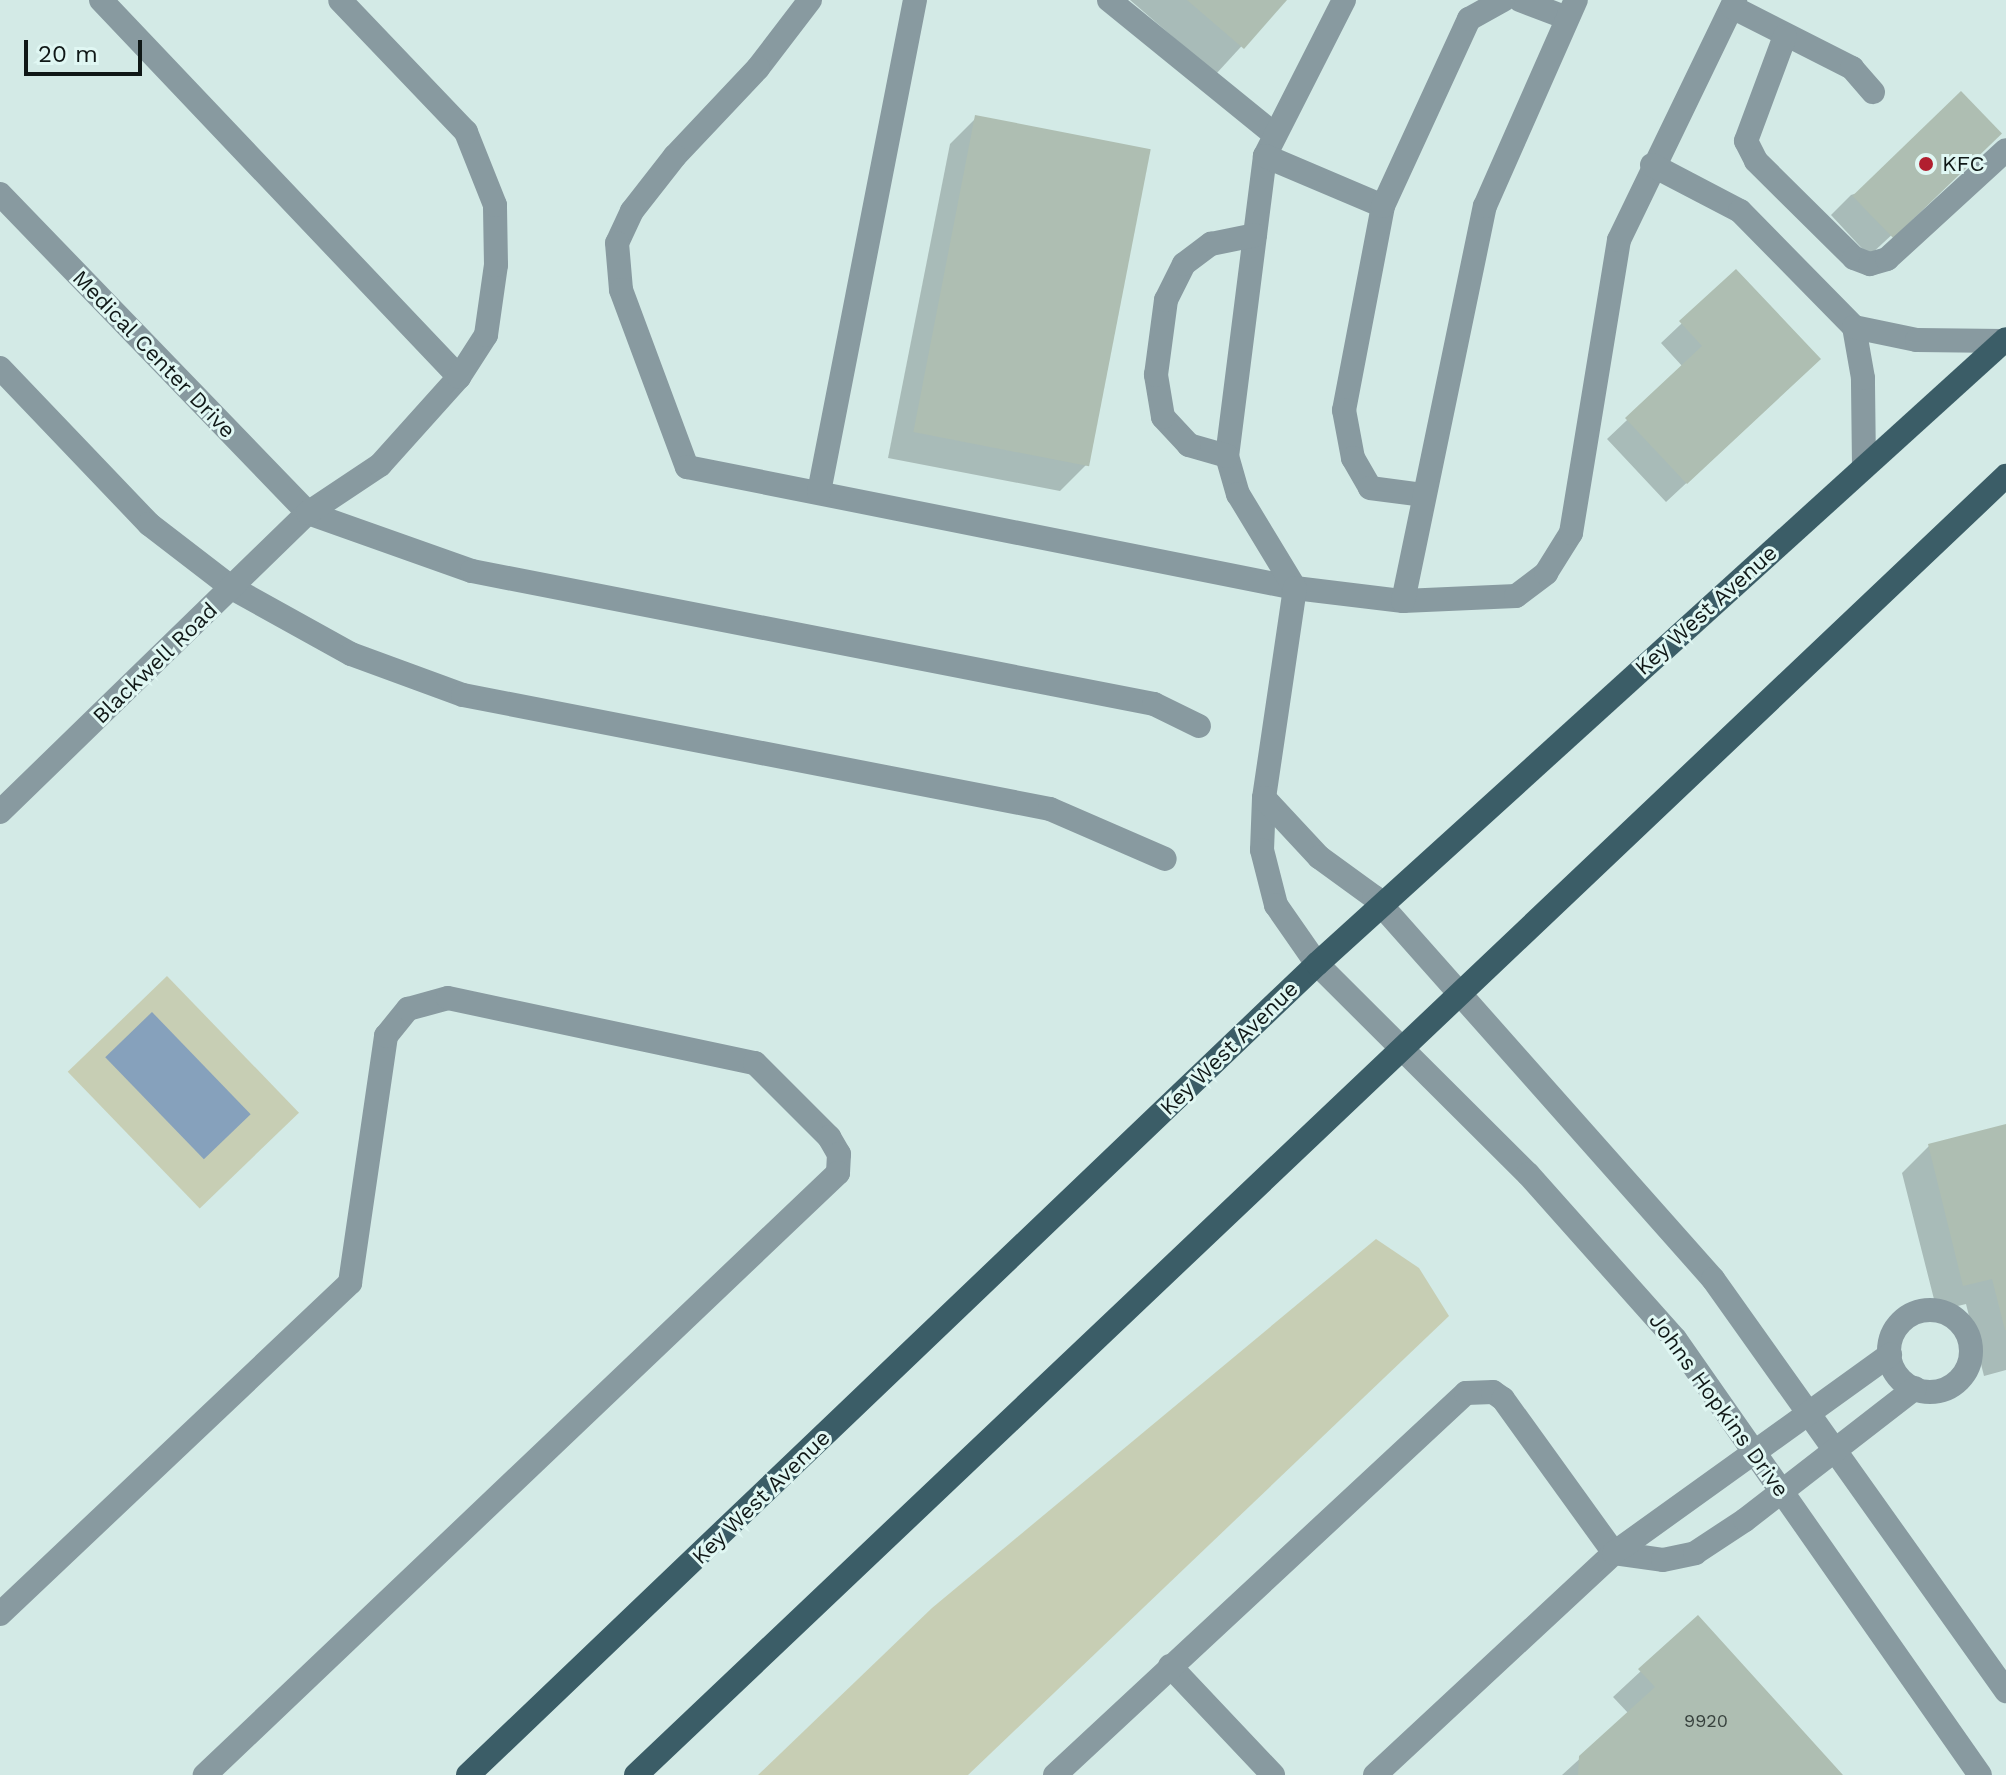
<!DOCTYPE html>
<html>
<head>
<meta charset="utf-8">
<style>
	body { margin:0 }
	#map { position:relative; width:2006px; height:1775px; overflow:hidden; background:#d3eae6; font-family:"Work Sans",sans-serif }
	div>[style] { position:absolute }
	.green>* { inset:0; background:#c7ceb4; transform-origin:0 0 }
	.water>* { inset:0; background:#86a1bc; transform-origin:0 0 }
	.shadow>* { inset:0; background:#0003 }
	.building>* { inset:0; background:#aebeb2; transform-origin:0 0 }
	.minor>* { height:24px; margin:-12px; padding:0 12px; transform-origin:12px; border-radius:12px; background:#889aa0 }
	.minor>.ring { margin:-12px; padding:0; box-sizing:content-box; background:none; border:24px solid #889aa0; border-radius:50% }
	.major>* { height:24px; margin:-12px; padding:0 12px; transform-origin:12px; border-radius:12px; background:#3b5d67 }
	.dots>* { width:22px; height:22px; translate:-50% -50%; box-sizing:border-box; border:4px solid #e0f7f3; border-radius:50% }
	span { translate:-50% -50%; white-space:nowrap; text-align:center; line-height:1.15; -webkit-text-stroke:6px #e0f7f3; paint-order:stroke }
	.number-label { font-size:18px; color:#38423e }
	.number-label span { -webkit-text-stroke-width:0 }
	.poi-label { font-size:22px; color:#101817 }
	.left { translate:0 -50%; text-align:left }
	.street-label { font-size:22px; color:#101817 }
	.scale { position:absolute; left:24px; top:40px; width:118px; height:36px; box-sizing:border-box; border:4px solid #101817; border-top:0; padding-left:10px; font-size:24px; line-height:28px; white-space:nowrap; color:#101817; -webkit-text-stroke:6px #e0f7f3; paint-order:stroke }
</style>
</head>
<body>
<div id="map">
	<div class="green">
		<div style="left:167px;top:976px;width:190px;height:138px;rotate:46deg"></div>
		<div style="clip-path:polygon(1376px 1239px,1419px 1268px,1449px 1316px,968px 1775px,758px 1775px,932px 1608px)"></div>
	</div>
	<div class="water">
		<div style="left:152px;top:1012px;width:142px;height:65px;rotate:46deg"></div>
	</div>
	<div class="shadow">
		<div style="clip-path:polygon(1130px 0,1284px 0,1216px 74px)"></div>
		<div style="clip-path:polygon(976px 118px,1086px 465px,1060px 491px,888px 458px,950px 144px)"></div>
		<div style="clip-path:polygon(1979px 154px,1869px 256px,1831px 215px,1851px 195px)"></div>
		<div style="clip-path:polygon(1736px 272px,1798px 379px,1666px 502px,1607px 439px,1683px 367px,1661px 343px)"></div>
		<div style="clip-path:polygon(2006px 1127px,2006px 1370px,1984px 1376px,1966px 1304px,1937px 1311px,1902px 1173px,1929px 1146px)"></div>
		<div style="clip-path:polygon(1698px 1618px,1840px 1775px,1562px 1775px,1629px 1714px,1613px 1697px)"></div>
	</div>
	<div class="building">
		<div style="clip-path:polygon(1187px 0,1287px 0,1244px 49px)"></div>
		<div style="left:1961px;top:91px;width:59px;height:151px;rotate:46deg"></div>
		<div style="left:975px;top:115px;width:179px;height:323px;rotate:11deg"></div>
		<div style="clip-path:polygon(1736px 269px,1821px 359px,1687px 484px,1625px 418px,1702px 346px,1679px 321px)"></div>
		<div style="clip-path:polygon(2006px 1124px,2006px 1330px,2005px 1330px,1992px 1279px,1963px 1286px,1928px 1144px)"></div>
		<div style="clip-path:polygon(1698px 1615px,1843px 1775px,1578px 1775px,1579px 1756px,1655px 1687px,1638px 1669px)"></div>
	</div>
	<div class="minor">
		<div style="left:101px;top:0;width:520px;rotate:46.48deg"></div>
		<div style="left:810px;top:0;width:86px;rotate:127.4deg"></div>
		<div style="left:758px;top:68px;width:121px;rotate:133.3deg"></div>
		<div style="left:675px;top:156px;width:70px;rotate:128deg"></div>
		<div style="left:632px;top:211px;width:35px;rotate:115deg"></div>
		<div style="left:617px;top:243px;width:47px;rotate:85.1deg"></div>
		<div style="left:621px;top:290px;width:189px;rotate:69.6deg"></div>
		<div style="left:687px;top:467px;width:620px;rotate:11.26deg"></div>
		<div style="left:1295px;top:588px;width:109px;rotate:6.9deg"></div>
		<div style="left:1403px;top:601px;width:113px;rotate:-2.5deg"></div>
		<div style="left:1516px;top:596px;width:38px;rotate:-37deg"></div>
		<div style="left:1546px;top:573px;width:47px;rotate:-58deg"></div>
		<div style="left:1571px;top:533px;width:297px;rotate:-80.7deg"></div>
		<div style="left:1619px;top:240px;width:267px;rotate:-64.2deg"></div>
		<div style="left:1109px;top:0;width:214px;rotate:39.1deg"></div>
		<div style="left:1344px;top:0;width:175px;rotate:116.9deg"></div>
		<div style="left:1265px;top:156px;width:302px;rotate:97.2deg"></div>
		<div style="left:1227px;top:456px;width:40px;rotate:74deg"></div>
		<div style="left:1238px;top:494px;width:110px;rotate:58.8deg"></div>
		<div style="left:1295px;top:588px;width:212px;rotate:98.4deg"></div>
		<div style="left:1264px;top:798px;width:52px;rotate:92.2deg"></div>
		<div style="left:1262px;top:850px;width:57px;rotate:75.7deg"></div>
		<div style="left:1276px;top:905px;width:72px;rotate:55.2deg"></div>
		<div style="left:1317px;top:964px;width:298px;rotate:44.9deg"></div>
		<div style="left:1528px;top:1174px;width:221px;rotate:48.3deg"></div>
		<div style="left:1675px;top:1339px;width:532px;rotate:55.03deg"></div>
		<div style="left:1520px;top:0;width:50px;rotate:21deg"></div>
		<div style="left:1732px;top:7px;width:135px;rotate:26.9deg"></div>
		<div style="left:1852px;top:68px;width:32px;rotate:49deg"></div>
		<div style="left:1785px;top:36px;width:112px;rotate:110.4deg"></div>
		<div style="left:1746px;top:141px;width:22px;rotate:63deg"></div>
		<div style="left:1756px;top:161px;width:138px;rotate:44.7deg"></div>
		<div style="left:1854px;top:258px;width:17px;rotate:21deg"></div>
		<div style="left:1870px;top:264px;width:18px;rotate:-16deg"></div>
		<div style="left:1887px;top:259px;width:161px;rotate:-42.5deg"></div>
		<div style="left:1265px;top:156px;width:128px;rotate:23deg"></div>
		<div style="left:1383px;top:206px;width:208px;rotate:100.8deg"></div>
		<div style="left:1344px;top:410px;width:49px;rotate:79.4deg"></div>
		<div style="left:1353px;top:458px;width:34px;rotate:60deg"></div>
		<div style="left:1370px;top:488px;width:53px;rotate:7.5deg"></div>
		<div style="left:1652px;top:165px;width:99px;rotate:27.6deg"></div>
		<div style="left:1740px;top:211px;width:163px;rotate:45.5deg"></div>
		<div style="left:0;top:194px;width:443px;rotate:46deg"></div>
		<div style="left:308px;top:513px;width:174px;rotate:19.5deg"></div>
		<div style="left:472px;top:571px;width:695px;rotate:11.04deg"></div>
		<div style="left:1154px;top:704px;width:50px;rotate:26.1deg"></div>
		<div style="left:1383px;top:206px;width:206px;rotate:-65.3deg"></div>
		<div style="left:1469px;top:19px;width:39px;rotate:-29deg"></div>
		<div style="left:0;top:368px;width:216px;rotate:46.3deg"></div>
		<div style="left:149px;top:524px;width:105px;rotate:37.6deg"></div>
		<div style="left:232px;top:588px;width:136px;rotate:29deg"></div>
		<div style="left:351px;top:654px;width:119px;rotate:20.1deg"></div>
		<div style="left:463px;top:695px;width:598px;rotate:10.99deg"></div>
		<div style="left:1050px;top:809px;width:125px;rotate:23.5deg"></div>
		<div style="left:1227px;top:456px;width:40px;rotate:-164deg"></div>
		<div style="left:1189px;top:445px;width:38px;rotate:-133deg"></div>
		<div style="left:1163px;top:417px;width:43px;rotate:-99.5deg"></div>
		<div style="left:1156px;top:375px;width:76px;rotate:-82.4deg"></div>
		<div style="left:1166px;top:300px;width:40px;rotate:-63.4deg"></div>
		<div style="left:1184px;top:264px;width:34px;rotate:-37deg"></div>
		<div style="left:1211px;top:244px;width:45px;rotate:-11.6deg"></div>
		<div style="left:1864px;top:466px;width:88px;rotate:-90.7deg"></div>
		<div style="left:1863px;top:378px;width:52px;rotate:-100deg"></div>
		<div style="left:1854px;top:327px;width:64px;rotate:11.7deg"></div>
		<div style="left:1917px;top:340px;width:86px;rotate:0.7deg"></div>
		<div style="left:819px;top:492px;width:501px;rotate:-78.96deg"></div>
		<div style="left:1403px;top:601px;width:403px;rotate:-78.3deg"></div>
		<div style="left:1485px;top:206px;width:225px;rotate:-66.2deg"></div>
		<div style="left:1264px;top:798px;width:81px;rotate:47deg"></div>
		<div style="left:1319px;top:857px;width:68px;rotate:36deg"></div>
		<div style="left:1374px;top:897px;width:511px;rotate:48.41deg"></div>
		<div style="left:1713px;top:1279px;width:506px;rotate:54.58deg"></div>
		<div style="left:0;top:812px;width:429px;rotate:-44.2deg"></div>
		<div style="left:308px;top:513px;width:87px;rotate:-33.7deg"></div>
		<div style="left:380px;top:465px;width:118px;rotate:-48.1deg"></div>
		<div style="left:459px;top:377px;width:50px;rotate:-57.3deg"></div>
		<div style="left:486px;top:335px;width:71px;rotate:-81.9deg"></div>
		<div style="left:496px;top:265px;width:60px;rotate:-91deg"></div>
		<div style="left:495px;top:205px;width:79px;rotate:-111.7deg"></div>
		<div style="left:466px;top:132px;width:182px;rotate:-133.7deg"></div>
		<div class="ring" style="left:1889px;top:1310px;width:58px;height:58px"></div>
		<div style="left:0;top:1614px;width:482px;rotate:-43.4deg"></div>
		<div style="left:350px;top:1283px;width:250px;rotate:-81.7deg"></div>
		<div style="left:386px;top:1036px;width:35px;rotate:-51deg"></div>
		<div style="left:408px;top:1009px;width:41px;rotate:-15.4deg"></div>
		<div style="left:448px;top:998px;width:314px;rotate:12deg"></div>
		<div style="left:755px;top:1063px;width:105px;rotate:45deg"></div>
		<div style="left:829px;top:1137px;width:20px;rotate:60deg"></div>
		<div style="left:839px;top:1154px;width:19px;rotate:93deg"></div>
		<div style="left:838px;top:1173px;width:874px;rotate:136.44deg"></div>
		<div style="left:1170px;top:1666px;width:150px;rotate:46.6deg"></div>
		<div style="left:1055px;top:1775px;width:561px;rotate:-42.91deg"></div>
		<div style="left:1466px;top:1393px;width:27px;rotate:-2deg"></div>
		<div style="left:1493px;top:1392px;width:12px;rotate:35deg"></div>
		<div style="left:1503px;top:1399px;width:190px;rotate:54.2deg"></div>
		<div style="left:1614px;top:1553px;width:49px;rotate:8.1deg"></div>
		<div style="left:1663px;top:1560px;width:33px;rotate:-12deg"></div>
		<div style="left:1695px;top:1553px;width:60px;rotate:-33.4deg"></div>
		<div style="left:1745px;top:1520px;width:215px;rotate:-37.8deg"></div>
		<div style="left:1375px;top:1775px;width:326px;rotate:-42.9deg"></div>
		<div style="left:1614px;top:1553px;width:340px;rotate:-35.7deg"></div>
	</div>
	<div class="major">
		<div style="left:468px;top:1775px;width:1174px;rotate:-43.69deg"></div>
		<div style="left:1317px;top:964px;width:930px;rotate:-42.21deg"></div>
		<div style="left:636px;top:1775px;width:1888px;rotate:-43.48deg"></div>
	</div>
	<div class="dots">
		<div style="left:1926px;top:164px;background:#b11f2f"></div>
	</div>
	<div class="number-label">
		<span style="left:1706px;top:1721px">9920</span>
	</div>
	<div class="poi-label">
		<span class="left" style="left:1942px;top:164px">KFC</span>
	</div>
	<div class="street-label">
		<span style="left:154px;top:354px;rotate:46deg">Medical Center Drive</span>
		<span style="left:1706px;top:610px;rotate:-42deg">Key West Avenue</span>
		<span style="left:155px;top:663px;rotate:-44deg">Blackwell Road</span>
		<span style="left:1229px;top:1048px;rotate:-44deg">Key West Avenue</span>
		<span style="left:1719px;top:1405px;rotate:54deg">Johns Hopkins Drive</span>
		<span style="left:761px;top:1497px;rotate:-44deg">Key West Avenue</span>
	</div>
	<div class="scale">20 m</div>
</div>
</body>
</html>
